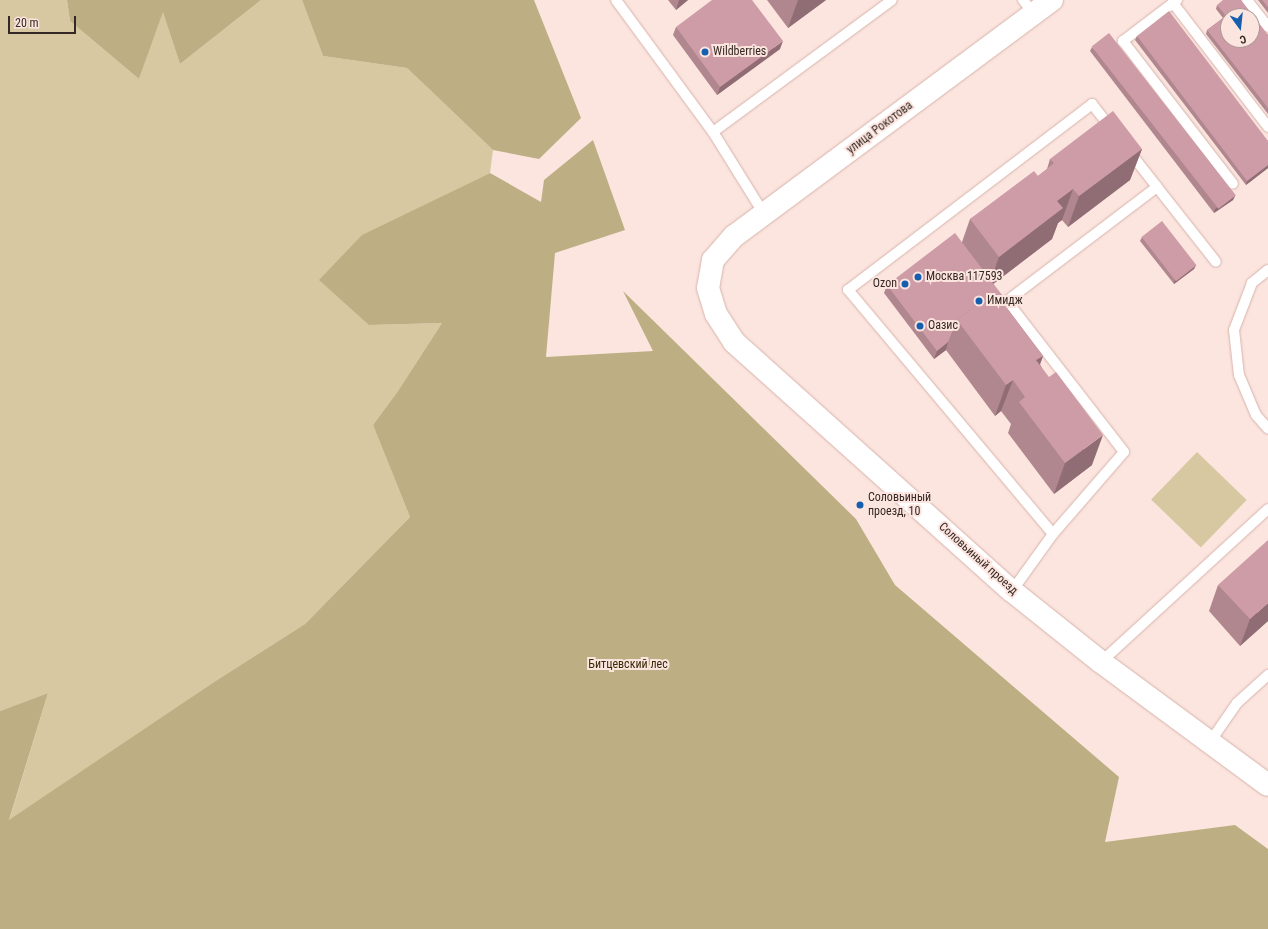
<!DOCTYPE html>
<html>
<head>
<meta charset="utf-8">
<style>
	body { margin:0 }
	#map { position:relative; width:1268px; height:929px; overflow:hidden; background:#fce5df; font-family:"Roboto Condensed",sans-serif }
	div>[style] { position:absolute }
	.green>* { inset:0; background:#d8c8a1; transform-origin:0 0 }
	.forest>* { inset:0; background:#beae83 }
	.roads { filter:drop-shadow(0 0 1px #d7b3ab) drop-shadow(0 0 1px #d7b3ab) }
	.service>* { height:10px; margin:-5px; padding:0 5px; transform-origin:5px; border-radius:5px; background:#fff }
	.tertiary>* { height:22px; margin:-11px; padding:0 11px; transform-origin:11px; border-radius:11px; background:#fff }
	.wall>* { inset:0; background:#b0868f }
	.shaded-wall>* { inset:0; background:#906d74 }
	.building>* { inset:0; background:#cd9ca6; transform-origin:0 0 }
	.dots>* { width:11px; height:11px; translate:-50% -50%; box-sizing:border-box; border:2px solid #fce5df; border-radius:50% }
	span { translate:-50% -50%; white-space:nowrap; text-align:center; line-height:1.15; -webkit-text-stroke:4px #fce5df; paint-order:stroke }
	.poi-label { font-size:12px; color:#352723 }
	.left { translate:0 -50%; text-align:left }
	.right { translate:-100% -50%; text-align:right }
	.street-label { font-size:12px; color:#352723 }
	.park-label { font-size:12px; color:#372a06 }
	.north { position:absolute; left:1220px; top:8px; width:40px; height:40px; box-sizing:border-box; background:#fce5df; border:1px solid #ac9994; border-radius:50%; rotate:165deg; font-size:11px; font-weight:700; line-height:16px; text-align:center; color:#352723 }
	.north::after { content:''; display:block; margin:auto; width:14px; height:18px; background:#165eae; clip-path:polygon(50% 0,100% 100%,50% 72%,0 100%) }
	.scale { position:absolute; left:8px; top:16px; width:68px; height:18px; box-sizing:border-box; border:2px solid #352723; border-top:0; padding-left:5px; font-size:12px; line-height:14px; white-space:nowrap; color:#352723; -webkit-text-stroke:3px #fce5df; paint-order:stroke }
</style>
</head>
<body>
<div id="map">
	<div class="green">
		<div style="clip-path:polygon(0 0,67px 0,70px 21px,139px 79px,163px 11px,180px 64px,261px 0,302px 0,323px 56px,407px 68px,493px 150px,490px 173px,363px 235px,369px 325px,442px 323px,398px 391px,373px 425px,410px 517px,305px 624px,214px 682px,9px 821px,48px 693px,0 711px)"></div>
		<div style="left:1197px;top:452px;width:69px;height:66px;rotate:44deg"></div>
	</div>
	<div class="forest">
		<div style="clip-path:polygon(67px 0,261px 0,180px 64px,163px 12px,139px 79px,70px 21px)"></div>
		<div style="clip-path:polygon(302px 0,534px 0,581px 118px,539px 159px,493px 150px,407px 68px,323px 56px)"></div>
		<div style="clip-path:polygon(593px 140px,625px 230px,555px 253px,546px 357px,653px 351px,623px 291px,856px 519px,895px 585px,1119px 777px,1105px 842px,1235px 825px,1268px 849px,1268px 929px,0 929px,0 711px,48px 693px,9px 820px,214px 682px,305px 624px,410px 517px,373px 425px,398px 391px,442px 323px,369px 325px,319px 280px,362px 235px,490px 173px,541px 202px,544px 180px)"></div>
	</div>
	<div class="roads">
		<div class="service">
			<div style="left:616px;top:0;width:164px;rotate:53.7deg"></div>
			<div style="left:713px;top:132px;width:97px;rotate:58.1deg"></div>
			<div style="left:1023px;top:0;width:16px;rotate:52deg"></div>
			<div style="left:1177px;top:0;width:68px;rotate:142.8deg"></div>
			<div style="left:1123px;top:41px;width:180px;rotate:52.4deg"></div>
			<div style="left:1247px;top:0;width:34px;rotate:52deg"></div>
			<div style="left:1173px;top:3px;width:156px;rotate:52.5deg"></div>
			<div style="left:1092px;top:104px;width:105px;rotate:51.9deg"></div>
			<div style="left:1157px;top:187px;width:188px;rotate:142.8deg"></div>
			<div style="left:1007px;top:301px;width:191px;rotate:52.2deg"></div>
			<div style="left:1124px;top:452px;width:108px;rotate:130.9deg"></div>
			<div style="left:1053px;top:534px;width:319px;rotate:-130deg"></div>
			<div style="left:848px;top:290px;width:307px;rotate:-37.3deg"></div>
			<div style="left:713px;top:132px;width:222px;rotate:-36.4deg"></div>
			<div style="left:1157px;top:187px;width:95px;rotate:51.8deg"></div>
			<div style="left:1268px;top:270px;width:21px;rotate:141deg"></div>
			<div style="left:1252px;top:283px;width:50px;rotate:111deg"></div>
			<div style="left:1234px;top:330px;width:45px;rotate:83.7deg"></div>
			<div style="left:1239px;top:375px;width:43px;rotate:67deg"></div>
			<div style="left:1256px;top:415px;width:18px;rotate:49deg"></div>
			<div style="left:1012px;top:591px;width:70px;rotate:-54.3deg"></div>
			<div style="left:1101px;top:662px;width:226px;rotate:-42.5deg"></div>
			<div style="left:1210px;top:742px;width:47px;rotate:-55.3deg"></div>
			<div style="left:1237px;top:703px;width:42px;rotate:-42.1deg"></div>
		</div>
		<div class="tertiary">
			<div style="left:1052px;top:0;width:396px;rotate:143.4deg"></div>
			<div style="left:734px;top:236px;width:32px;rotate:131deg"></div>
			<div style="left:713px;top:260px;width:28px;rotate:100deg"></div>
			<div style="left:708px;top:288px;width:27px;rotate:73deg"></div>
			<div style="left:716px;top:314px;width:33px;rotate:57deg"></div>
			<div style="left:734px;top:342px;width:373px;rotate:41.9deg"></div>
			<div style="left:1012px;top:591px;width:114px;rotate:38.6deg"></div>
			<div style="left:1101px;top:662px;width:207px;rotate:36.4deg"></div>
		</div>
	</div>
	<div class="wall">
		<div style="clip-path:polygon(668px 0,688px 0,676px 10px)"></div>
		<div style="clip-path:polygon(767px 0,826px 0,788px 28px)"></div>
		<div style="clip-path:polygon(1258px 0,1268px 0,1268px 13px)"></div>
		<div style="clip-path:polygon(1217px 5px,1268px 35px,1268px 114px,1206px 34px,1207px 30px,1223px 18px,1216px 9px)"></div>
		<div style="clip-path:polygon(676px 27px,780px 49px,717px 95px,673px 35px)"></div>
		<div style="clip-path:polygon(1137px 36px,1268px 141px,1268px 168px,1246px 185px,1135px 40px)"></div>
		<div style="clip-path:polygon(1092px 47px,1235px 196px,1233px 200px,1214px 213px,1090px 51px)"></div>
		<div style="clip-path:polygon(1142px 149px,1130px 180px,1068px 227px,1062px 220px,1058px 223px,1052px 239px,993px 284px,1005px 299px,1004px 304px,1043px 356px,1040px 364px,1092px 465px,1054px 494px,1008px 433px,1011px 424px,1001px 411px,995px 416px,946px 350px,934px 359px,884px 293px,887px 285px,962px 242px,970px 219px,1038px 176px,1047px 169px,1050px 159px)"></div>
		<div style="clip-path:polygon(1142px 237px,1196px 265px,1194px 269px,1174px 284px,1140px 241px)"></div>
		<div style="clip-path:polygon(1218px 585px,1268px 621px,1240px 646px,1209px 611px)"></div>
	</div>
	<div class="shaded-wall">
		<div style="clip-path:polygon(679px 0,688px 0,676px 10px)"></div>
		<div style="clip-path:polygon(798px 0,826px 0,788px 28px)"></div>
		<div style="clip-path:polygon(783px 41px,780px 49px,717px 95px,720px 87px)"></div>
		<div style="clip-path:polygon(1142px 149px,1130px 180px,1068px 227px,1079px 196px)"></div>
		<div style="clip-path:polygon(1268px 165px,1268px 168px,1246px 185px,1247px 181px)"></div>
		<div style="clip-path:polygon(1073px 189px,1062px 220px,1058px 223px,1052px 239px,988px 288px,999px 257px,1057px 201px)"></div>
		<div style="clip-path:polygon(1235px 196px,1233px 200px,1214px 213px,1215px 209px)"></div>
		<div style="clip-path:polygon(1196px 265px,1194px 269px,1174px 284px,1175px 280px)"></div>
		<div style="clip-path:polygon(948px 342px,946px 350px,934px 359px,937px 351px)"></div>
		<div style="clip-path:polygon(1043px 356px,1032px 386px,1036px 360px)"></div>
		<div style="clip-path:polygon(1013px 380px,1001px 411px,995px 416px,1006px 385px)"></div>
		<div style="clip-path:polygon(1103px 435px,1092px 465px,1054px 494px,1065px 463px)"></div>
		<div style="clip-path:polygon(1268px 603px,1268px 621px,1240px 646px,1250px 619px)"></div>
	</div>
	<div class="building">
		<div style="clip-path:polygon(712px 0,752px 0,783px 41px,720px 87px,676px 27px)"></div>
		<div style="clip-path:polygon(evenodd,1223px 0,1241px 0,1268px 35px,1268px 108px,1207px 30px,1226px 16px,1217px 5px,1223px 0,1228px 16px,1252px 16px,1252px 40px,1228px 40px,1228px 16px)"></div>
		<div style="clip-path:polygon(1262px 0,1268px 0,1268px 7px)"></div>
		<div style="clip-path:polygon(1169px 11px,1268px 141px,1268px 165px,1247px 181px,1137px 36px)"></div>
		<div style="left:1109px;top:33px;width:206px;height:22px;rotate:52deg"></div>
		<div style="clip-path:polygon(1113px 111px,1142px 149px,1079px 196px,1073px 189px,1057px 201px,1063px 208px,999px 257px,970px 219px,1034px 171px,1038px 176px,1054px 163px,1050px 159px)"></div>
		<div style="left:1162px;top:221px;width:56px;height:26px;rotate:52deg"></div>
		<div style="clip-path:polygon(955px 233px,1005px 299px,1002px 302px,994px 291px,957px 320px,948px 342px,937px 351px,887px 285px)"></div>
		<div style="clip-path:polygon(994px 291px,1043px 356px,1036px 360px,1049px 377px,1056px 372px,1103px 435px,1065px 463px,1019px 402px,1025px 397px,1013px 380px,1006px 385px,957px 320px)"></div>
		<div style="clip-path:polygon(1268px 540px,1268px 603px,1250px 619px,1218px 585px)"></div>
	</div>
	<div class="dots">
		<div style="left:705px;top:52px;background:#165eae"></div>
		<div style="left:918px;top:277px;background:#165eae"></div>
		<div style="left:905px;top:284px;background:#165eae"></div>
		<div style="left:979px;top:301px;background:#165eae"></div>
		<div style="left:920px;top:326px;background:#165eae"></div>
		<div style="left:860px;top:505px;background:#165eae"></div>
	</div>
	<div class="poi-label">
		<span class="left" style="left:713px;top:52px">Wildberries</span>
		<span class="left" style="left:926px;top:277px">Москва 117593</span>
		<span class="right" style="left:897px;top:284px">Ozon</span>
		<span class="left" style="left:987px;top:301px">Имидж</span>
		<span class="left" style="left:928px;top:326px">Оазис</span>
		<span class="left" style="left:868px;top:505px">Соловьиный<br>проезд, 10</span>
	</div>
	<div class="street-label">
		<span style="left:880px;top:128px;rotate:-37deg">улица Рокотова</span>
		<span style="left:978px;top:559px;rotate:42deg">Соловьиный проезд</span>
	</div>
	<div class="park-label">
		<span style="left:628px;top:665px">Битцевский лес</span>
	</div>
	<div class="north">С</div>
	<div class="scale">20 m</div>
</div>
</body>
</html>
